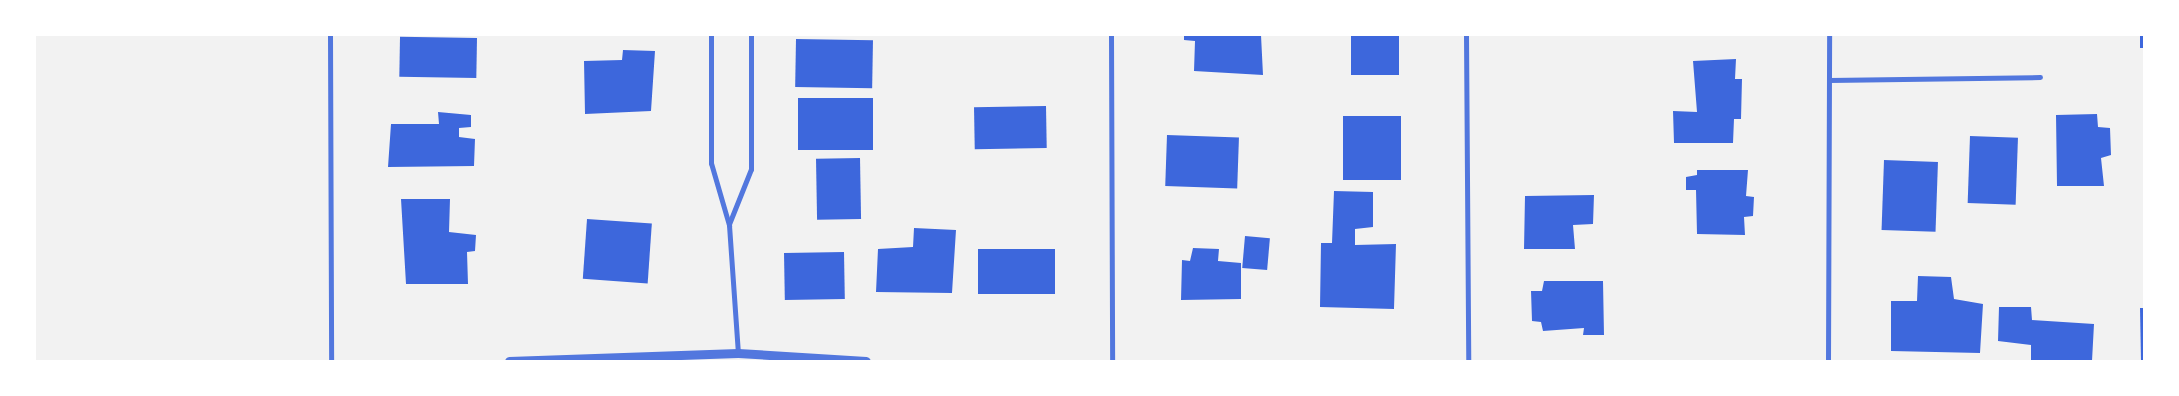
<!DOCTYPE html>
<html>
<head>
<meta charset="utf-8">
<style>
	body { margin:0 }
	#map { position:relative; width:2179px; height:396px; overflow:hidden; background:#f2f2f2; font-family:"Alegreya Sans",sans-serif }
	div>[style] { position:absolute }
	.building>* { inset:0; background:#3d67dc; transform-origin:0 0 }
	.minor>* { height:5px; margin:-2.5px; padding:0 2.5px; transform-origin:2.5px; border-radius:2.5px; background:#5277de }
	.tertiary>* { height:9px; margin:-4.5px; padding:0 4.5px; transform-origin:4.5px; border-radius:4.5px; background:#5277de }
	span { translate:-50% -50%; white-space:nowrap; text-align:center; line-height:1.15; -webkit-text-stroke:5px #fff; paint-order:stroke }
	.frame { position:absolute; inset:0; border:36px solid #fff; pointer-events:none }
</style>
</head>
<body>
<div id="map">
	<div class="building">
		<div style="clip-path:polygon(1184px 35px,1261px 35px,1263px 75px,1194px 71px,1195px 41px,1184px 40px)"></div>
		<div style="left:1351px;top:35px;width:48px;height:40px"></div>
		<div style="left:2140px;top:35px;width:4px;height:13px"></div>
		<div style="left:477px;top:38px;width:40px;height:77px;rotate:91deg"></div>
		<div style="left:796px;top:39px;width:77px;height:48px;rotate:1deg"></div>
		<div style="clip-path:polygon(623px 50px,655px 51px,651px 111px,585px 114px,584px 61px,622px 60px)"></div>
		<div style="clip-path:polygon(1736px 59px,1735px 79px,1742px 79px,1741px 119px,1734px 119px,1733px 143px,1674px 143px,1673px 111px,1697px 112px,1693px 61px)"></div>
		<div style="left:798px;top:98px;width:75px;height:52px"></div>
		<div style="left:1046px;top:106px;width:42px;height:72px;rotate:89deg"></div>
		<div style="clip-path:polygon(438px 112px,471px 115px,471px 127px,459px 128px,459px 137px,475px 139px,474px 166px,388px 167px,391px 124px,439px 124px)"></div>
		<div style="clip-path:polygon(2097px 114px,2098px 127px,2110px 128px,2111px 155px,2101px 158px,2104px 186px,2057px 186px,2056px 115px)"></div>
		<div style="left:1343px;top:116px;width:58px;height:64px"></div>
		<div style="left:1167px;top:135px;width:72px;height:51px;rotate:2deg"></div>
		<div style="left:1970px;top:136px;width:48px;height:67px;rotate:2deg"></div>
		<div style="left:860px;top:158px;width:61px;height:44px;rotate:89deg"></div>
		<div style="left:1884px;top:160px;width:54px;height:70px;rotate:2deg"></div>
		<div style="clip-path:polygon(1697px 170px,1748px 170px,1746px 196px,1754px 197px,1753px 216px,1744px 217px,1745px 235px,1697px 234px,1696px 190px,1686px 190px,1686px 177px,1697px 175px)"></div>
		<div style="clip-path:polygon(1334px 191px,1373px 192px,1373px 227px,1355px 229px,1355px 245px,1396px 244px,1394px 309px,1320px 307px,1321px 243px,1332px 243px)"></div>
		<div style="clip-path:polygon(1594px 195px,1593px 224px,1573px 225px,1575px 249px,1524px 249px,1525px 196px)"></div>
		<div style="clip-path:polygon(401px 199px,450px 199px,449px 232px,476px 235px,475px 251px,467px 252px,468px 284px,406px 284px)"></div>
		<div style="left:587px;top:219px;width:65px;height:60px;rotate:4deg"></div>
		<div style="clip-path:polygon(914px 228px,956px 230px,952px 293px,876px 292px,878px 249px,913px 247px)"></div>
		<div style="left:1245px;top:236px;width:25px;height:32px;rotate:5deg"></div>
		<div style="clip-path:polygon(1193px 248px,1219px 249px,1218px 261px,1241px 263px,1241px 299px,1181px 300px,1182px 260px,1190px 261px)"></div>
		<div style="left:978px;top:249px;width:77px;height:45px"></div>
		<div style="left:844px;top:252px;width:47px;height:60px;rotate:89deg"></div>
		<div style="clip-path:polygon(1918px 276px,1951px 277px,1954px 299px,1983px 304px,1980px 353px,1891px 351px,1891px 301px,1917px 301px)"></div>
		<div style="clip-path:polygon(1544px 281px,1603px 281px,1604px 335px,1583px 335px,1584px 328px,1543px 331px,1541px 322px,1532px 321px,1531px 291px,1542px 291px)"></div>
		<div style="clip-path:polygon(1999px 307px,2031px 307px,2032px 320px,2094px 324px,2092px 361px,2031px 361px,2031px 345px,1998px 341px)"></div>
		<div style="clip-path:polygon(2140px 308px,2144px 308px,2144px 361px,2141px 361px)"></div>
	</div>
	<div class="minor">
		<div style="left:330px;top:35px;width:326px;rotate:89.8deg"></div>
		<div style="left:711px;top:35px;width:128px;rotate:90deg"></div>
		<div style="left:711px;top:163px;width:65px;rotate:73.8deg"></div>
		<div style="left:729px;top:225px;width:128px;rotate:86deg"></div>
		<div style="left:1111px;top:35px;width:326px;rotate:89.8deg"></div>
		<div style="left:1466px;top:35px;width:326px;rotate:89.6deg"></div>
		<div style="left:1829px;top:80px;width:211px;rotate:-0.8deg"></div>
		<div style="left:729px;top:224px;width:59px;rotate:-68.2deg"></div>
		<div style="left:751px;top:169px;width:134px;rotate:-90deg"></div>
		<div style="left:1828px;top:361px;width:326px;rotate:-89.8deg"></div>
	</div>
	<div class="tertiary">
		<div style="left:509px;top:361px;width:229px;rotate:-2deg"></div>
		<div style="left:738px;top:353px;width:128px;rotate:3.6deg"></div>
	</div>
	<div class="frame"></div>
</div>
</body>
</html>
